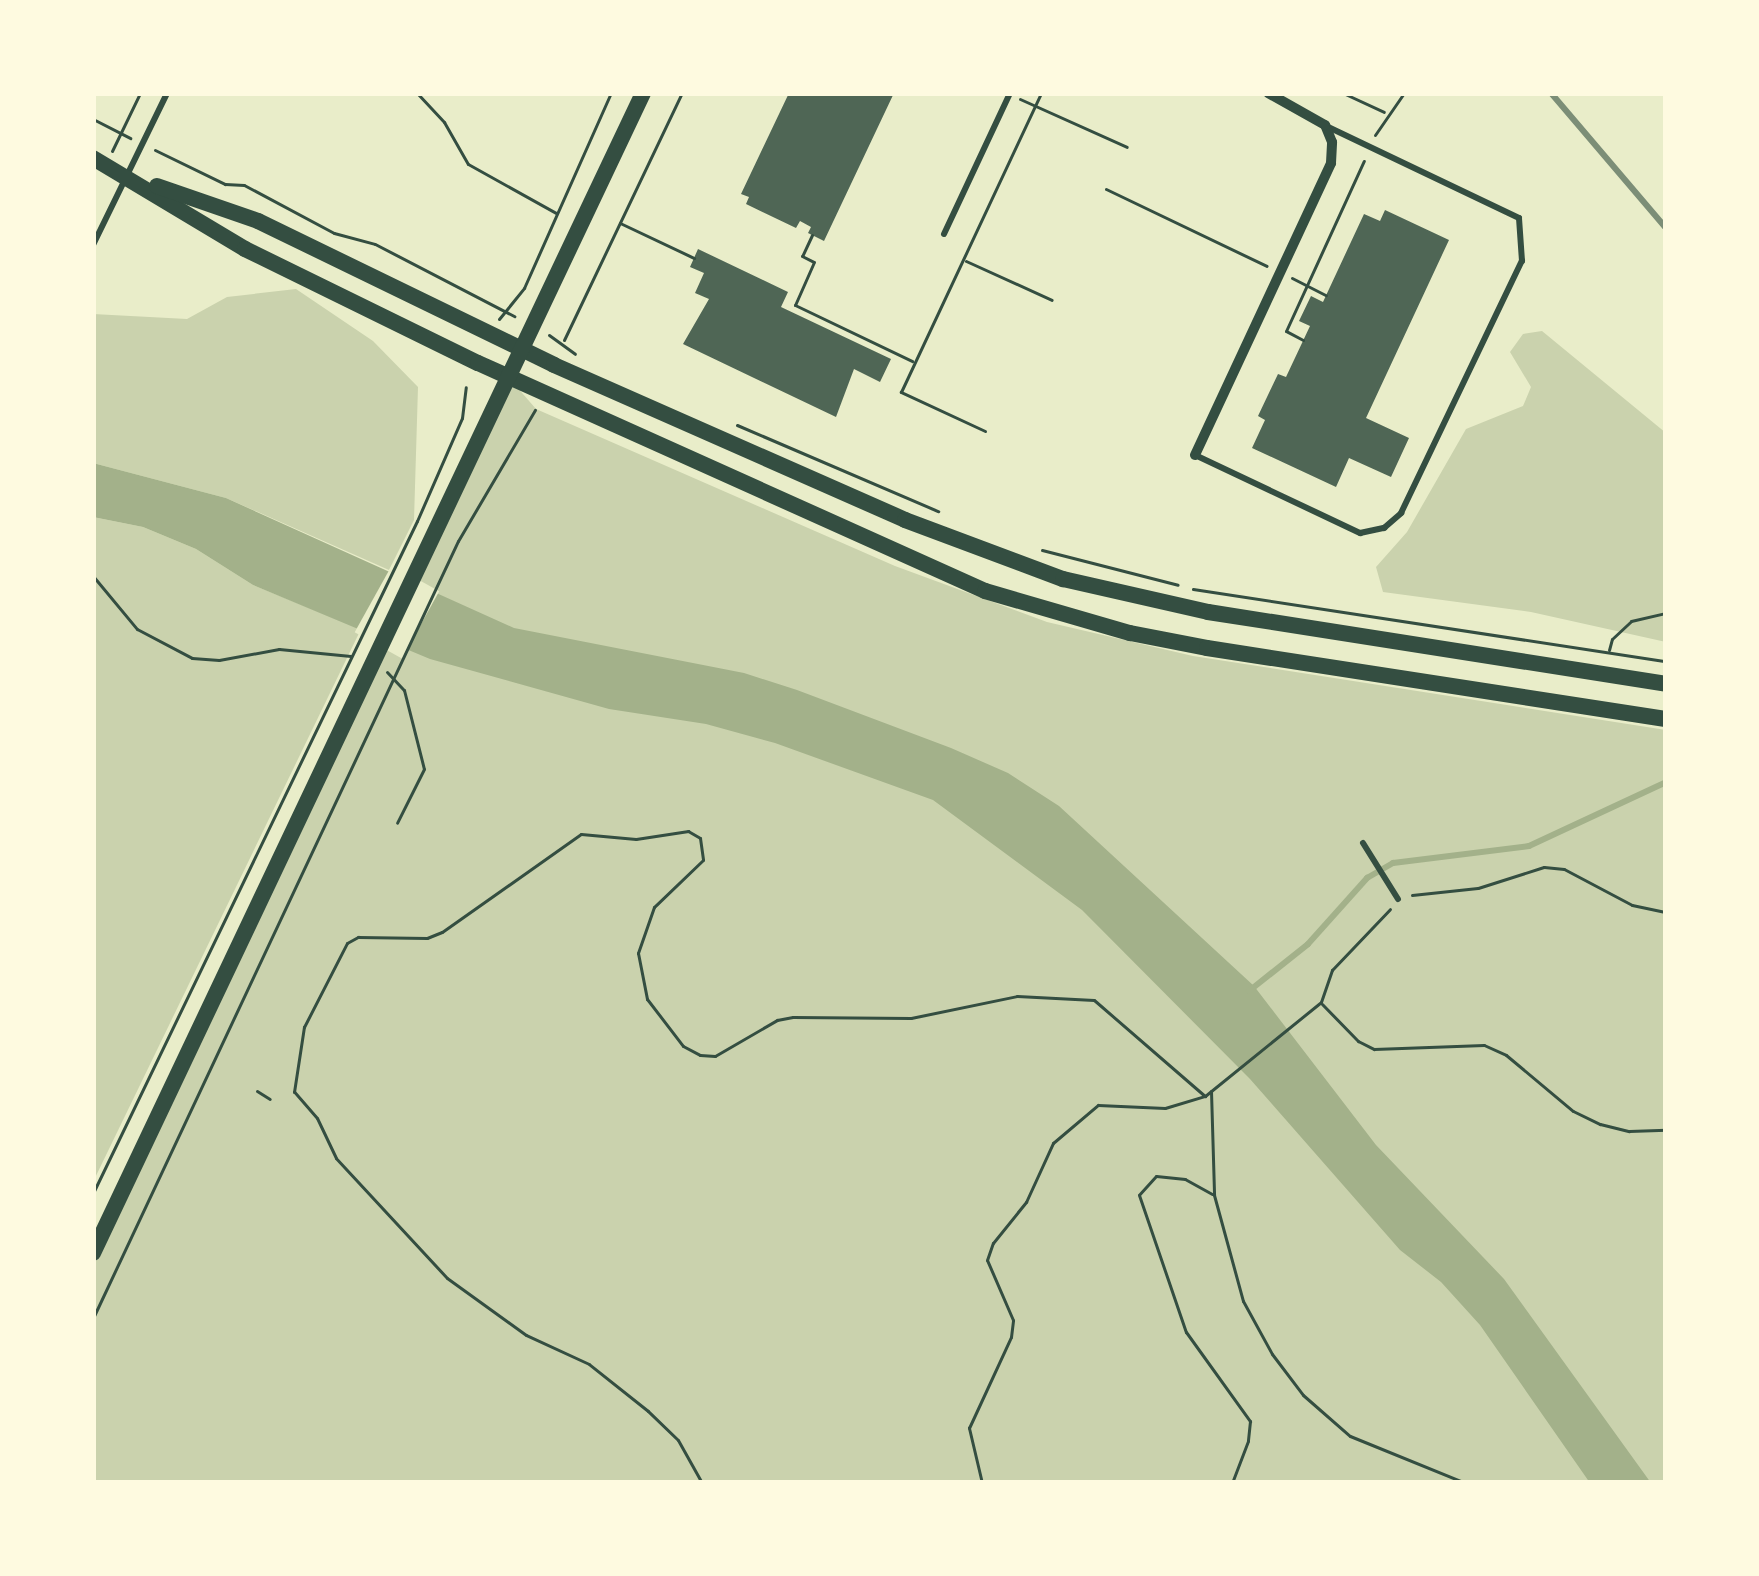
<!DOCTYPE html>
<html>
<head>
<meta charset="utf-8">
<style>
	body { margin:0 }
	#map { position:relative; width:1759px; height:1576px; overflow:hidden; background:#e9edc9; font-family:"Fira Sans Condensed",sans-serif }
	div>[style] { position:absolute }
	.green>* { inset:0; background:#cad2ad }
	.water>* { inset:0; background:#a3b18a }
	.pier>* { inset:0; background:#e9edc9; transform-origin:0 0 }
	.stream>* { height:6px; margin:-3px; padding:0 3px; transform-origin:3px; border-radius:3px; background:#a3b18a }
	.building>* { inset:0; background:#4f6655 }
	.path>* { height:3px; margin:-1.5px; padding:0 1.5px; transform-origin:1.5px; border-radius:1.5px; background:#344e41 }
	.service>* { height:6px; margin:-3px; padding:0 3px; transform-origin:3px; border-radius:3px; background:#344e41 }
	.minor>* { height:10px; margin:-5px; padding:0 5px; transform-origin:5px; border-radius:5px; background:#344e41 }
	.secondary>* { height:16px; margin:-8px; padding:0 8px; transform-origin:8px; border-radius:8px; background:#344e41 }
	.rail>* { height:6px; margin:-3px; padding:0 3px; transform-origin:3px; border-radius:3px; background:#7c8e77 }
	span { translate:-50% -50%; white-space:nowrap; text-align:center; line-height:1.15; -webkit-text-stroke:12px #fefae0; paint-order:stroke }
	.frame { position:absolute; inset:0; border:96px solid #fefae0; pointer-events:none }
</style>
</head>
<body>
<div id="map">
	<div class="green">
		<div style="clip-path:polygon(296px 289px,373px 341px,418px 387px,414px 520px,389px 570px,226px 498px,93px 463px,93px 314px,187px 319px,227px 297px)"></div>
		<div style="clip-path:polygon(1542px 331px,1666px 433px,1666px 642px,1531px 612px,1383px 592px,1376px 567px,1407px 532px,1466px 429px,1523px 406px,1531px 387px,1510px 352px,1523px 334px)"></div>
		<div style="clip-path:polygon(510px 379px,536px 409px,895px 566px,1047px 622px,1193px 656px,1666px 730px,1666px 1483px,93px 1483px,93px 1253px)"></div>
		<div style="clip-path:polygon(93px 517px,143px 527px,196px 549px,253px 585px,361px 629px,93px 1182px)"></div>
	</div>
	<div class="water">
		<div style="clip-path:polygon(93px 463px,226px 498px,514px 628px,744px 673px,797px 690px,951px 748px,1008px 773px,1059px 806px,1254px 986px,1376px 1145px,1504px 1279px,1651px 1483px,1590px 1483px,1480px 1325px,1441px 1282px,1400px 1250px,1250px 1079px,1082px 910px,933px 800px,775px 743px,706px 724px,609px 709px,430px 659px,253px 585px,196px 549px,143px 527px,93px 517px)"></div>
	</div>
	<div class="pier">
		<div style="left:392px;top:565px;width:54px;height:77px;rotate:29deg"></div>
	</div>
	<div class="stream">
		<div style="left:1249px;top:991px;width:75px;rotate:-38.5deg"></div>
		<div style="left:1308px;top:944px;width:89px;rotate:-48.2deg"></div>
		<div style="left:1367px;top:878px;width:30px;rotate:-30deg"></div>
		<div style="left:1393px;top:863px;width:137px;rotate:-7.1deg"></div>
		<div style="left:1529px;top:846px;width:151px;rotate:-25deg"></div>
	</div>
	<div class="building">
		<div style="clip-path:polygon(789px 93px,894px 93px,824px 241px,808px 233px,811px 227px,800px 221px,796px 228px,746px 204px,749px 197px,741px 194px)"></div>
		<div style="clip-path:polygon(1385px 210px,1449px 240px,1366px 418px,1409px 438px,1391px 477px,1349px 458px,1336px 487px,1252px 448px,1265px 420px,1258px 416px,1278px 374px,1286px 377px,1310px 326px,1299px 321px,1311px 296px,1323px 302px,1364px 214px,1380px 221px)"></div>
		<div style="clip-path:polygon(698px 249px,788px 292px,781px 307px,891px 359px,880px 382px,854px 369px,836px 417px,683px 344px,709px 299px,695px 293px,704px 273px,690px 267px)"></div>
	</div>
	<div class="path">
		<div style="left:417px;top:93px;width:40px;rotate:47deg"></div>
		<div style="left:444px;top:122px;width:48px;rotate:60.3deg"></div>
		<div style="left:468px;top:164px;width:101px;rotate:29.1deg"></div>
		<div style="left:1343px;top:93px;width:45px;rotate:24.9deg"></div>
		<div style="left:1020px;top:99px;width:117px;rotate:24.2deg"></div>
		<div style="left:93px;top:119px;width:42px;rotate:27.2deg"></div>
		<div style="left:1375px;top:135px;width:51px;rotate:-55.4deg"></div>
		<div style="left:155px;top:150px;width:78px;rotate:25.9deg"></div>
		<div style="left:225px;top:184px;width:19px;rotate:3deg"></div>
		<div style="left:244px;top:185px;width:102px;rotate:28.1deg"></div>
		<div style="left:334px;top:233px;width:42px;rotate:15deg"></div>
		<div style="left:375px;top:244px;width:157px;rotate:27.4deg"></div>
		<div style="left:112px;top:151px;width:64px;rotate:-64.2deg"></div>
		<div style="left:1106px;top:189px;width:178px;rotate:25.6deg"></div>
		<div style="left:620px;top:223px;width:82px;rotate:25.3deg"></div>
		<div style="left:812px;top:235px;width:23px;rotate:115deg"></div>
		<div style="left:802px;top:256px;width:13px;rotate:27deg"></div>
		<div style="left:814px;top:262px;width:47px;rotate:113.8deg"></div>
		<div style="left:795px;top:305px;width:130px;rotate:25.6deg"></div>
		<div style="left:966px;top:261px;width:94px;rotate:24.4deg"></div>
		<div style="left:1292px;top:278px;width:38px;rotate:27deg"></div>
		<div style="left:499px;top:319px;width:40px;rotate:-51deg"></div>
		<div style="left:524px;top:288px;width:214px;rotate:-66deg"></div>
		<div style="left:549px;top:335px;width:32px;rotate:36deg"></div>
		<div style="left:564px;top:340px;width:274px;rotate:-64.5deg"></div>
		<div style="left:1303px;top:340px;width:19px;rotate:-152deg"></div>
		<div style="left:1286px;top:331px;width:187px;rotate:-65.4deg"></div>
		<div style="left:737px;top:425px;width:219px;rotate:23.2deg"></div>
		<div style="left:985px;top:431px;width:93px;rotate:-155.1deg"></div>
		<div style="left:901px;top:392px;width:330px;rotate:-64.9deg"></div>
		<div style="left:1042px;top:550px;width:140px;rotate:14.4deg"></div>
		<div style="left:93px;top:576px;width:69px;rotate:50.3deg"></div>
		<div style="left:137px;top:629px;width:62px;rotate:27.8deg"></div>
		<div style="left:192px;top:658px;width:27px;rotate:4deg"></div>
		<div style="left:219px;top:660px;width:61px;rotate:-10.4deg"></div>
		<div style="left:279px;top:649px;width:72px;rotate:5.6deg"></div>
		<div style="left:1193px;top:589px;width:478px;rotate:8.7deg"></div>
		<div style="left:1609px;top:650px;width:11px;rotate:-75deg"></div>
		<div style="left:1612px;top:639px;width:26px;rotate:-43deg"></div>
		<div style="left:1631px;top:621px;width:36px;rotate:-13deg"></div>
		<div style="left:387px;top:672px;width:25px;rotate:47deg"></div>
		<div style="left:404px;top:690px;width:81px;rotate:75.8deg"></div>
		<div style="left:424px;top:769px;width:60px;rotate:116.6deg"></div>
		<div style="left:1412px;top:895px;width:66px;rotate:-6.1deg"></div>
		<div style="left:1478px;top:888px;width:69px;rotate:-17.7deg"></div>
		<div style="left:1544px;top:867px;width:20px;rotate:6deg"></div>
		<div style="left:1564px;top:869px;width:77px;rotate:27.9deg"></div>
		<div style="left:1632px;top:905px;width:35px;rotate:12deg"></div>
		<div style="left:1322px;top:1004px;width:52px;rotate:45.8deg"></div>
		<div style="left:1358px;top:1041px;width:18px;rotate:27deg"></div>
		<div style="left:1374px;top:1049px;width:110px;rotate:-2.1deg"></div>
		<div style="left:1484px;top:1045px;width:24px;rotate:24deg"></div>
		<div style="left:1506px;top:1055px;width:87px;rotate:39.9deg"></div>
		<div style="left:1573px;top:1111px;width:30px;rotate:26deg"></div>
		<div style="left:1600px;top:1124px;width:30px;rotate:14deg"></div>
		<div style="left:1629px;top:1131px;width:37px;rotate:-2deg"></div>
		<div style="left:257px;top:1091px;width:15px;rotate:32deg"></div>
		<div style="left:1211px;top:1091px;width:104px;rotate:88.3deg"></div>
		<div style="left:1214px;top:1195px;width:110px;rotate:74.7deg"></div>
		<div style="left:1243px;top:1301px;width:60px;rotate:61.3deg"></div>
		<div style="left:1272px;top:1354px;width:51px;rotate:52.9deg"></div>
		<div style="left:1303px;top:1395px;width:62px;rotate:41.1deg"></div>
		<div style="left:1350px;top:1436px;width:125px;rotate:22.1deg"></div>
		<div style="left:93px;top:1193px;width:746px;rotate:-64.26deg"></div>
		<div style="left:417px;top:521px;width:112px;rotate:-66.4deg"></div>
		<div style="left:462px;top:418px;width:31px;rotate:-83deg"></div>
		<div style="left:1212px;top:1194px;width:31px;rotate:-151deg"></div>
		<div style="left:1185px;top:1179px;width:29px;rotate:-174deg"></div>
		<div style="left:1156px;top:1176px;width:25px;rotate:132deg"></div>
		<div style="left:1139px;top:1195px;width:145px;rotate:71.1deg"></div>
		<div style="left:1186px;top:1332px;width:110px;rotate:54.3deg"></div>
		<div style="left:1250px;top:1421px;width:20px;rotate:96deg"></div>
		<div style="left:1248px;top:1441px;width:45px;rotate:110.9deg"></div>
		<div style="left:93px;top:1318px;width:858px;rotate:-64.84deg"></div>
		<div style="left:458px;top:541px;width:152px;rotate:-59.6deg"></div>
		<div style="left:702px;top:1483px;width:49px;rotate:-119.2deg"></div>
		<div style="left:678px;top:1440px;width:42px;rotate:-136deg"></div>
		<div style="left:648px;top:1411px;width:75px;rotate:-141.5deg"></div>
		<div style="left:589px;top:1364px;width:69px;rotate:-155.3deg"></div>
		<div style="left:526px;top:1335px;width:97px;rotate:-144.2deg"></div>
		<div style="left:447px;top:1278px;width:163px;rotate:-132.8deg"></div>
		<div style="left:336px;top:1158px;width:44px;rotate:-115.4deg"></div>
		<div style="left:317px;top:1118px;width:35px;rotate:-131deg"></div>
		<div style="left:294px;top:1092px;width:66px;rotate:-81.3deg"></div>
		<div style="left:304px;top:1027px;width:94px;rotate:-62.9deg"></div>
		<div style="left:347px;top:943px;width:13px;rotate:-29deg"></div>
		<div style="left:358px;top:937px;width:69px;rotate:0.8deg"></div>
		<div style="left:427px;top:938px;width:16px;rotate:-22deg"></div>
		<div style="left:442px;top:932px;width:170px;rotate:-35.2deg"></div>
		<div style="left:581px;top:834px;width:55px;rotate:5.2deg"></div>
		<div style="left:636px;top:839px;width:53px;rotate:-8.7deg"></div>
		<div style="left:688px;top:831px;width:14px;rotate:30deg"></div>
		<div style="left:700px;top:838px;width:22px;rotate:82deg"></div>
		<div style="left:703px;top:860px;width:68px;rotate:136.2deg"></div>
		<div style="left:654px;top:907px;width:49px;rotate:109.2deg"></div>
		<div style="left:638px;top:953px;width:47px;rotate:78.9deg"></div>
		<div style="left:647px;top:999px;width:59px;rotate:52.5deg"></div>
		<div style="left:683px;top:1046px;width:19px;rotate:28deg"></div>
		<div style="left:700px;top:1055px;width:15px;rotate:4deg"></div>
		<div style="left:715px;top:1056px;width:72px;rotate:-30.1deg"></div>
		<div style="left:777px;top:1020px;width:16px;rotate:-11deg"></div>
		<div style="left:793px;top:1017px;width:118px;rotate:0.5deg"></div>
		<div style="left:911px;top:1018px;width:108px;rotate:-11.7deg"></div>
		<div style="left:1017px;top:996px;width:77px;rotate:3deg"></div>
		<div style="left:1094px;top:1000px;width:147px;rotate:40.9deg"></div>
		<div style="left:982px;top:1483px;width:57px;rotate:-103.3deg"></div>
		<div style="left:969px;top:1428px;width:100px;rotate:-65.2deg"></div>
		<div style="left:1011px;top:1337px;width:17px;rotate:-83deg"></div>
		<div style="left:1013px;top:1320px;width:65px;rotate:-113.4deg"></div>
		<div style="left:987px;top:1260px;width:18px;rotate:-71deg"></div>
		<div style="left:993px;top:1243px;width:53px;rotate:-51.2deg"></div>
		<div style="left:1026px;top:1202px;width:65px;rotate:-65.4deg"></div>
		<div style="left:1053px;top:1143px;width:59px;rotate:-40.2deg"></div>
		<div style="left:1098px;top:1105px;width:67px;rotate:2.6deg"></div>
		<div style="left:1165px;top:1108px;width:42px;rotate:-16.7deg"></div>
		<div style="left:1205px;top:1096px;width:149px;rotate:-39deg"></div>
		<div style="left:1321px;top:1002px;width:34px;rotate:-71deg"></div>
		<div style="left:1332px;top:970px;width:84px;rotate:-46.4deg"></div>
	</div>
	<div class="service">
		<div style="left:944px;top:234px;width:156px;rotate:-64.9deg"></div>
		<div style="left:93px;top:245px;width:169px;rotate:-64deg"></div>
		<div style="left:1195px;top:455px;width:183px;rotate:25.3deg"></div>
		<div style="left:1360px;top:533px;width:25px;rotate:-12deg"></div>
		<div style="left:1384px;top:528px;width:23px;rotate:-41deg"></div>
		<div style="left:1401px;top:513px;width:280px;rotate:-64.4deg"></div>
		<div style="left:1522px;top:261px;width:43px;rotate:-94deg"></div>
		<div style="left:1519px;top:218px;width:212px;rotate:-154.5deg"></div>
		<div style="left:1363px;top:843px;width:66px;rotate:58deg"></div>
	</div>
	<div class="minor">
		<div style="left:1195px;top:455px;width:322px;rotate:-65deg"></div>
		<div style="left:1331px;top:163px;width:21px;rotate:-87deg"></div>
		<div style="left:1332px;top:142px;width:18px;rotate:-112deg"></div>
		<div style="left:1325px;top:125px;width:65px;rotate:-150.7deg"></div>
	</div>
	<div class="secondary">
		<div style="left:93px;top:158px;width:177px;rotate:30.9deg"></div>
		<div style="left:245px;top:249px;width:259px;rotate:26.1deg"></div>
		<div style="left:478px;top:363px;width:556px;rotate:24.21deg"></div>
		<div style="left:985px;top:591px;width:151px;rotate:16.2deg"></div>
		<div style="left:1130px;top:633px;width:78px;rotate:11deg"></div>
		<div style="left:1207px;top:648px;width:464px;rotate:8.8deg"></div>
		<div style="left:157px;top:186px;width:107px;rotate:19.1deg"></div>
		<div style="left:258px;top:221px;width:329px;rotate:25.9deg"></div>
		<div style="left:554px;top:365px;width:384px;rotate:23.8deg"></div>
		<div style="left:905px;top:520px;width:169px;rotate:20.5deg"></div>
		<div style="left:1063px;top:579px;width:149px;rotate:12.8deg"></div>
		<div style="left:1208px;top:612px;width:464px;rotate:8.9deg"></div>
		<div style="left:93px;top:1253px;width:1284px;rotate:-64.63deg"></div>
	</div>
	<div class="rail">
		<div style="left:1551px;top:93px;width:177px;rotate:49.6deg"></div>
	</div>
	<div class="frame"></div>
</div>
</body>
</html>
